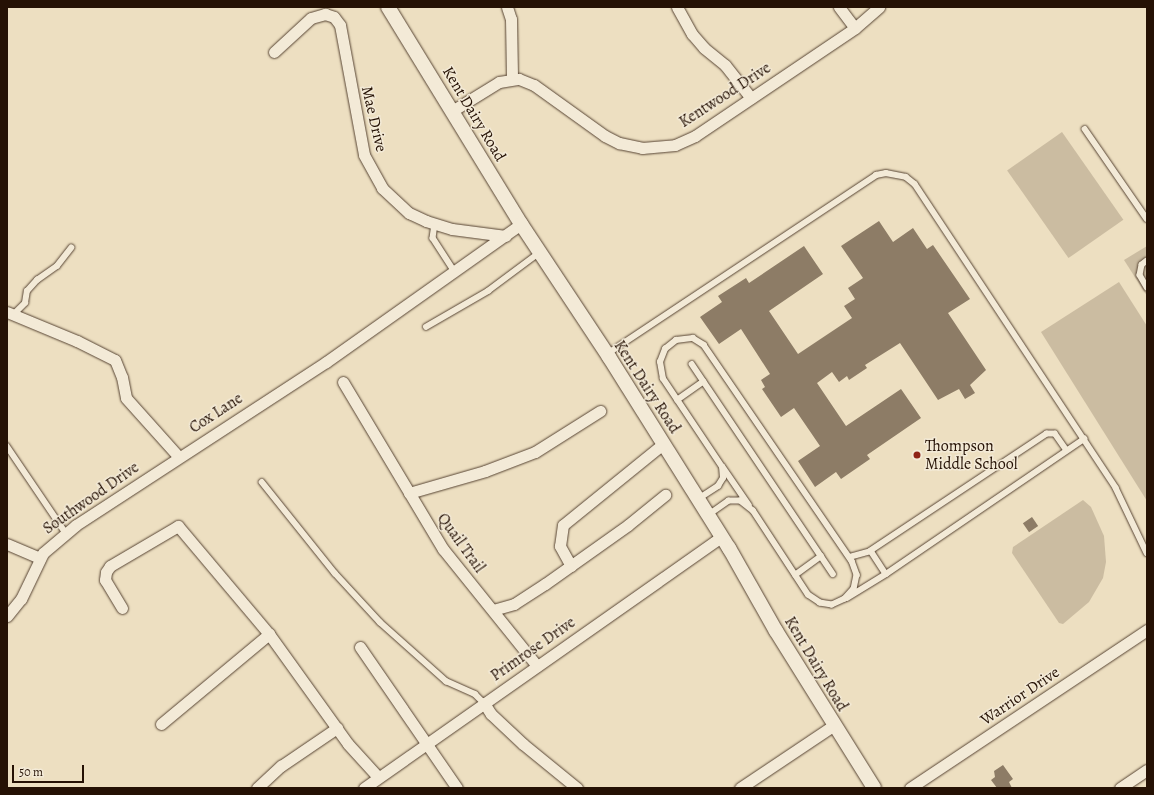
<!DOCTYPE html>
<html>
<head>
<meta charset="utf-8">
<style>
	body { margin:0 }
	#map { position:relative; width:1154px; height:795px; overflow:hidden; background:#eddfc1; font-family:Alegreya,serif }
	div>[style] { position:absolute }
	.green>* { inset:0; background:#cbbca1; transform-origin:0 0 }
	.building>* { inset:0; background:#8d7c66; transform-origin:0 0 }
	.roads { filter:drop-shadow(0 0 1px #574433) drop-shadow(0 0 1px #574433) }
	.service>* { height:5.5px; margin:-2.75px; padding:0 2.75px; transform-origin:2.75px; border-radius:2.75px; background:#f3ead7 }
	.minor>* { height:11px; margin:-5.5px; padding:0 5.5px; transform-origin:5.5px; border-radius:5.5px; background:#f3ead7 }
	.tertiary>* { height:14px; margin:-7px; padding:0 7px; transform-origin:7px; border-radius:7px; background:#f3ead7 }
	.dots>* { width:11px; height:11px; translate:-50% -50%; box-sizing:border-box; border:2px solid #f3ead7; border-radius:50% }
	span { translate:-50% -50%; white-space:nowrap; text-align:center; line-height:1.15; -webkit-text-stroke:3px #f3ead7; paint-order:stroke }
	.street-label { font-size:16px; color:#251104 }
	.poi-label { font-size:16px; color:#251104 }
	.left { translate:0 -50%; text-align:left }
	.frame { position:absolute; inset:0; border:8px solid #251104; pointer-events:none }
	.scale { position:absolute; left:12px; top:765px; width:72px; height:18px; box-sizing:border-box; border:2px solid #251104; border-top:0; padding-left:5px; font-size:12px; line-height:14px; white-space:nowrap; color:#251104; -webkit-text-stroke:3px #f3ead7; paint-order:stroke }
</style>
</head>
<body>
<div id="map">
	<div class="green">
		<div style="left:1062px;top:132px;width:107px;height:67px;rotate:55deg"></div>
		<div style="clip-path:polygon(1147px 246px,1147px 296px,1124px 260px)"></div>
		<div style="clip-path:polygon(1119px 282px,1147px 326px,1147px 501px,1041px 332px)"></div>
		<div style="clip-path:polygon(1083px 500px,1091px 507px,1104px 536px,1106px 562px,1103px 578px,1089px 602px,1063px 624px,1059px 623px,1012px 553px,1013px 547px)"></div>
	</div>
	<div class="building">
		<div style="clip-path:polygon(879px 221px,893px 242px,913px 228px,927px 249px,933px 245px,970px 299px,948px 313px,986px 370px,970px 385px,975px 393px,965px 399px,959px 389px,938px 400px,900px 343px,865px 365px,867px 368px,849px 380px,847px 376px,839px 382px,832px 372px,817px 383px,846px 426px,901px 389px,921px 418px,867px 455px,870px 459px,841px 479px,836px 472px,815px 487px,798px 461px,820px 446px,794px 408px,781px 417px,762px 389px,765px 387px,761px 380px,770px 374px,741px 329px,719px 344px,700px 317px,722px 302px,718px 296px,746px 278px,749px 283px,804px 246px,823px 274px,769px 311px,798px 354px,852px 318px,844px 306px,855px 299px,848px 288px,863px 278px,841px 246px)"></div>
		<div style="left:1032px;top:517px;width:11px;height:11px;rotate:56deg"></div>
		<div style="clip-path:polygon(1003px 765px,1013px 779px,1009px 782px,1012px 788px,997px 788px,991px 780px,995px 777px,994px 771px)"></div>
	</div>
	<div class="roads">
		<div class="service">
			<div style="left:1085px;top:129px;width:109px;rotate:55.4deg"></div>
			<div style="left:435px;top:224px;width:14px;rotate:98deg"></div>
			<div style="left:433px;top:238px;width:40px;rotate:57.1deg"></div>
			<div style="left:1147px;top:261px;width:6px;rotate:141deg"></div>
			<div style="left:1142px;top:265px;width:10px;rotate:101deg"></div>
			<div style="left:1140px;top:275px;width:14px;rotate:60deg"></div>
			<div style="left:13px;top:315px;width:17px;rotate:-45deg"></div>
			<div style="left:25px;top:303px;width:12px;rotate:-81deg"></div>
			<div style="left:27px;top:291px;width:15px;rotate:-48deg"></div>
			<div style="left:37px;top:280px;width:24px;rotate:-35deg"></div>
			<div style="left:57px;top:266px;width:23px;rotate:-52deg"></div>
			<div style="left:426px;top:327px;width:72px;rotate:-30.1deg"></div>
			<div style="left:488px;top:291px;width:64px;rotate:-36.7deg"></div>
			<div style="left:607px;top:354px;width:323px;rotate:-33.6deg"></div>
			<div style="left:876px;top:175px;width:10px;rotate:-11deg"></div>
			<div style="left:886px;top:173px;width:20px;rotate:11deg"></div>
			<div style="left:906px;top:177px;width:11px;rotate:38deg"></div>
			<div style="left:915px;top:184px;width:364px;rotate:56.5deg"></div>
			<div style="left:1116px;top:488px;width:72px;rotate:64.5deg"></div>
			<div style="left:692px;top:364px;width:253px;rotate:56.1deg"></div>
			<div style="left:677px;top:400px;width:32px;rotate:-35deg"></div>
			<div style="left:7px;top:446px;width:105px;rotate:55.9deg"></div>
			<div style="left:1066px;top:450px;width:19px;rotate:-125deg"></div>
			<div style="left:1055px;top:434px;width:8px;rotate:180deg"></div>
			<div style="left:1047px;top:434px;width:211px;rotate:146.4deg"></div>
			<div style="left:871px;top:551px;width:27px;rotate:57deg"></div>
			<div style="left:886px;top:574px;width:240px;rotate:-34.3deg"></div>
			<div style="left:723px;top:467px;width:46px;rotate:55.6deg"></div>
			<div style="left:262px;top:482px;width:117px;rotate:51.3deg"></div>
			<div style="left:335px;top:573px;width:67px;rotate:47.4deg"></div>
			<div style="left:380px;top:622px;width:89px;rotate:41.8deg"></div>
			<div style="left:446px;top:681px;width:32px;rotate:24deg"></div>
			<div style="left:475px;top:694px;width:13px;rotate:45deg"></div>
			<div style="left:698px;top:499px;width:24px;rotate:-33deg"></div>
			<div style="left:718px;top:486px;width:9px;rotate:-58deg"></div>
			<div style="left:723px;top:478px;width:11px;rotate:-95deg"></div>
			<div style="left:722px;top:467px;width:106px;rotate:-123.8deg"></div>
			<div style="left:663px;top:379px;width:17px;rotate:-100deg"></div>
			<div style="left:660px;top:362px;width:14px;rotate:-69deg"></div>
			<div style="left:665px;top:349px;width:14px;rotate:-39deg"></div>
			<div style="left:676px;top:340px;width:17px;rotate:-7deg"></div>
			<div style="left:693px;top:338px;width:13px;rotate:32deg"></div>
			<div style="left:704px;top:345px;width:262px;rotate:55.6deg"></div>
			<div style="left:852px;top:561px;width:15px;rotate:70deg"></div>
			<div style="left:857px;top:575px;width:14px;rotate:102deg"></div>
			<div style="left:854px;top:589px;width:13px;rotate:132deg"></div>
			<div style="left:845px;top:599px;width:14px;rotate:155deg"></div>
			<div style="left:832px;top:605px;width:12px;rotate:-171deg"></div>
			<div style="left:820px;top:603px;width:14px;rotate:-146deg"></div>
			<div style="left:808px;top:595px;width:100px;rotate:-123.2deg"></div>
			<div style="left:753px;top:511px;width:16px;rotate:-142deg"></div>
			<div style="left:740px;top:501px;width:11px;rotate:180deg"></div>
			<div style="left:729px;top:501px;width:24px;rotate:145deg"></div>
			<div style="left:850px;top:557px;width:22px;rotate:-16deg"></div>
			<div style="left:795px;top:575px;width:32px;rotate:-36deg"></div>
			<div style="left:847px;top:598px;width:46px;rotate:-31.6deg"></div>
		</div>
		<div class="minor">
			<div style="left:507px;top:7px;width:13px;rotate:72deg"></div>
			<div style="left:511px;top:19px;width:60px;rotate:89deg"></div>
			<div style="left:677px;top:7px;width:31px;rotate:61deg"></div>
			<div style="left:692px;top:34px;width:18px;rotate:49deg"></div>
			<div style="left:704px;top:48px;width:27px;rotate:39deg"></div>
			<div style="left:725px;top:65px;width:42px;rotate:51.8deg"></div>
			<div style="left:839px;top:7px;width:26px;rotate:53deg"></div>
			<div style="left:274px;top:52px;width:50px;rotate:-42.6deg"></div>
			<div style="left:311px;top:18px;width:15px;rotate:-16deg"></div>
			<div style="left:325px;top:14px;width:9px;rotate:18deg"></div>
			<div style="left:334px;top:17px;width:10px;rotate:53deg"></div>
			<div style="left:340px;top:25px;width:132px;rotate:79.5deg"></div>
			<div style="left:364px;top:155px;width:38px;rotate:61deg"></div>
			<div style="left:382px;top:188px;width:37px;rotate:43deg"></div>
			<div style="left:409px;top:213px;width:19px;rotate:25deg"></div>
			<div style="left:426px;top:221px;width:27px;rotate:17deg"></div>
			<div style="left:452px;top:229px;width:54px;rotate:7.4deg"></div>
			<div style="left:452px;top:111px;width:55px;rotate:-31.7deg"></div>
			<div style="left:499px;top:82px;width:20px;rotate:-9deg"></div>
			<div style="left:519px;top:79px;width:16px;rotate:22deg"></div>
			<div style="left:534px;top:85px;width:87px;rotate:35.7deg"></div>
			<div style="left:605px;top:136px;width:16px;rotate:27deg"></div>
			<div style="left:619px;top:143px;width:24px;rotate:12deg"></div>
			<div style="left:642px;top:148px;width:33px;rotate:-5deg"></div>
			<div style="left:675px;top:145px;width:22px;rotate:-24deg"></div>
			<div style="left:695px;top:136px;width:193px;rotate:-34deg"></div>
			<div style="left:855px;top:28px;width:32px;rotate:-41deg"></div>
			<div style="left:7px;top:312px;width:76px;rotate:22.5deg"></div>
			<div style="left:77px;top:341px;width:42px;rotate:26.6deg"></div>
			<div style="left:115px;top:360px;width:18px;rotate:68deg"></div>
			<div style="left:122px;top:377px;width:21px;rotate:79deg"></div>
			<div style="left:126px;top:398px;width:79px;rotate:48.1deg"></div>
			<div style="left:343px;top:382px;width:195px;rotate:59.1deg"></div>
			<div style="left:443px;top:549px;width:150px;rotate:51.2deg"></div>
			<div style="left:409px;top:493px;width:79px;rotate:-16.1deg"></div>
			<div style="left:485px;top:471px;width:53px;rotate:-20.8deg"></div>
			<div style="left:535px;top:452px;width:77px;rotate:-32.2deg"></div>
			<div style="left:7px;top:544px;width:36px;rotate:23deg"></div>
			<div style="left:571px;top:566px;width:23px;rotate:-119deg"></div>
			<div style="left:560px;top:546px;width:21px;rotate:-82deg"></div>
			<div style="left:563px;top:525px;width:129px;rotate:-39deg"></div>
			<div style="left:122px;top:608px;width:33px;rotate:-121deg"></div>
			<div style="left:105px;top:580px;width:8px;rotate:-83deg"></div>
			<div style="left:106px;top:572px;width:7px;rotate:-56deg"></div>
			<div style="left:110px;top:566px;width:79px;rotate:-30.5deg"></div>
			<div style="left:178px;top:526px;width:141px;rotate:49.9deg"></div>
			<div style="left:269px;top:634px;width:135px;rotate:54.3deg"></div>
			<div style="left:348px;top:744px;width:45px;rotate:47.7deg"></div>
			<div style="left:493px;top:610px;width:22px;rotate:-16deg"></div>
			<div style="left:514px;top:604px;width:37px;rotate:-33deg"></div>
			<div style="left:545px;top:584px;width:102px;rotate:-35.4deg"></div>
			<div style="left:628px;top:525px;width:48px;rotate:-39deg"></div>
			<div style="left:7px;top:616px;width:22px;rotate:-51deg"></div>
			<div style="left:21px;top:599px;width:51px;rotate:-64.4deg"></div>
			<div style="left:43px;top:553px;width:43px;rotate:-40.3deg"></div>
			<div style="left:76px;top:525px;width:298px;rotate:-33.1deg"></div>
			<div style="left:326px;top:362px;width:239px;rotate:-35.3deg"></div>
			<div style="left:360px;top:647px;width:171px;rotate:55.5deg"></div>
			<div style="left:484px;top:703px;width:13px;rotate:58deg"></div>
			<div style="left:491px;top:714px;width:44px;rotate:43.2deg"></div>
			<div style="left:523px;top:744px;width:70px;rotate:39.2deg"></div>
			<div style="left:161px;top:724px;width:141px;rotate:-39.8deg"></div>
			<div style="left:257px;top:788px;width:33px;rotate:-43deg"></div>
			<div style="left:281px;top:766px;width:68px;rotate:-34.2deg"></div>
			<div style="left:364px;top:788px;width:436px;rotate:-35.1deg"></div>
			<div style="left:740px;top:788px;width:113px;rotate:-33.8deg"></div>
			<div style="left:910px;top:788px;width:285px;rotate:-33.7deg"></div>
			<div style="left:1120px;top:788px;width:32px;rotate:-34deg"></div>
		</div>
		<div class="tertiary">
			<div style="left:388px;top:7px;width:255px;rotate:58.5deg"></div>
			<div style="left:521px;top:224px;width:159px;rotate:56.5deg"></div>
			<div style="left:609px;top:357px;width:226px;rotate:57.9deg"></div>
			<div style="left:729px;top:548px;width:95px;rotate:60.5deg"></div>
			<div style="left:776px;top:631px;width:185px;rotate:58deg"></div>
		</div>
	</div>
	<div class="dots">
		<div style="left:917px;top:455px;background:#8f2418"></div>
	</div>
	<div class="street-label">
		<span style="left:725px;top:95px;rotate:-33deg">Kentwood Drive</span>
		<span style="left:474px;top:114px;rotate:59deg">Kent Dairy Road</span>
		<span style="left:374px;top:119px;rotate:77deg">Mae Drive</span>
		<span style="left:647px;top:387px;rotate:57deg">Kent Dairy Road</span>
		<span style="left:216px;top:413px;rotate:-33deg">Cox Lane</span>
		<span style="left:91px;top:498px;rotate:-35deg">Southwood Drive</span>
		<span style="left:461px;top:543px;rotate:54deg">Quail Trail</span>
		<span style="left:533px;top:649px;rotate:-35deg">Primrose Drive</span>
		<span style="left:816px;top:664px;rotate:59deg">Kent Dairy Road</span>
		<span style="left:1020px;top:696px;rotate:-34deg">Warrior Drive</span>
	</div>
	<div class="poi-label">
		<span class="left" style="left:925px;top:455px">Thompson<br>Middle School</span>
	</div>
	<div class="frame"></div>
	<div class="scale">50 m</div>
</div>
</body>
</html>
